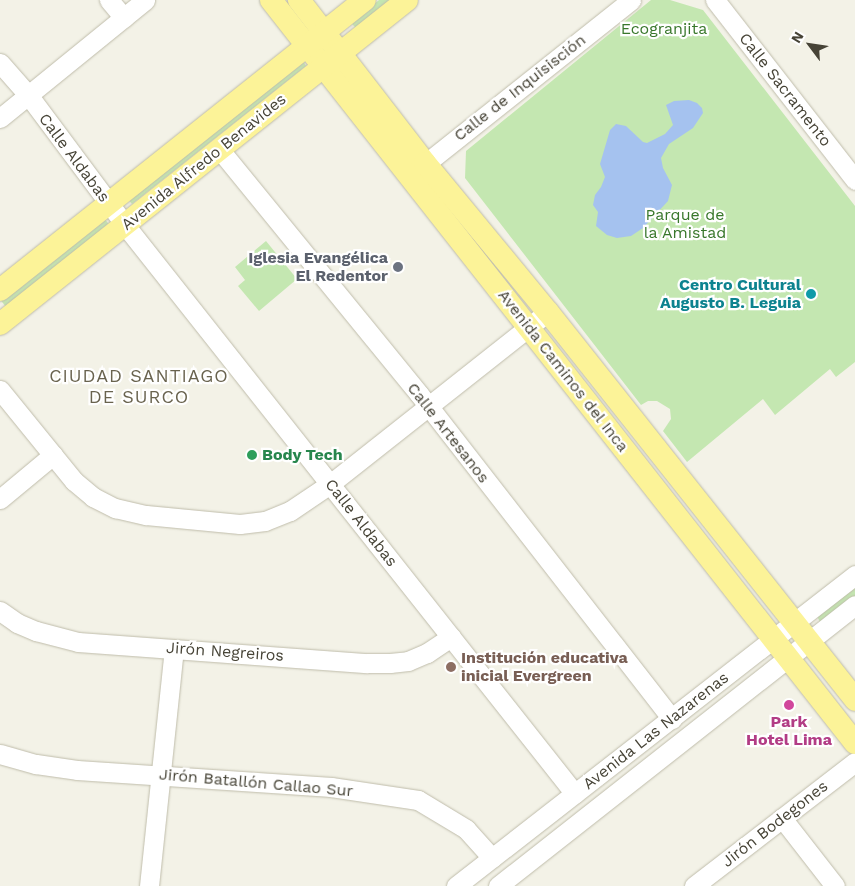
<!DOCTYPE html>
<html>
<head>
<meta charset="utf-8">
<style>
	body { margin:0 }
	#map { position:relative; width:855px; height:886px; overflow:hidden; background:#f3f2e7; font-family:"Work Sans",sans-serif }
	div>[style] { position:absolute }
	.green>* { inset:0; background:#c4e7b1; transform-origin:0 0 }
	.water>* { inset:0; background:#a5c2ef }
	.roads { filter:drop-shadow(0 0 1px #bfbcaa) drop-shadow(0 0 1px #bfbcaa) }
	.minor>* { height:19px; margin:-9.5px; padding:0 9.5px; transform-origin:9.5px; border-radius:9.5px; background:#fff }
	.major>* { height:22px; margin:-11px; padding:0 11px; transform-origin:11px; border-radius:11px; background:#fcf398 }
	.dots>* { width:14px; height:14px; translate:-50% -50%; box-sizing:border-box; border:2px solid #fff; border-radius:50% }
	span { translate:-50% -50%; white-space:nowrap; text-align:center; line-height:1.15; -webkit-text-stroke:4.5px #fff; paint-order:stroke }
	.park-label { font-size:16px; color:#38772b }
	.street-label { font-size:16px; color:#464336 }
	.worship-label { font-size:16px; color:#5b616d; font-weight:700 }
	.right { translate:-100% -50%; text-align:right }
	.culture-label { font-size:16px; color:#0d838f; font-weight:700 }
	.leisure-label { font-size:16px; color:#27864d; font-weight:700 }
	.left { translate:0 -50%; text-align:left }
	.education-label { font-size:16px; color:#785e54; font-weight:700 }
	.hotel-label { font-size:16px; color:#b23c85; font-weight:700 }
	.neighbourhood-label { font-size:18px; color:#69634e; letter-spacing:1px }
	.north { position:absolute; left:785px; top:20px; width:50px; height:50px; -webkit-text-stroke:4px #fff; paint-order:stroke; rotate:301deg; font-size:14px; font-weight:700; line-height:20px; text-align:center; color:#464336 }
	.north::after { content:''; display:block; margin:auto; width:18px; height:22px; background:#464336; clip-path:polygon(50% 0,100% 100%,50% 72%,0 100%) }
</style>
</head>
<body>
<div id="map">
	<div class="green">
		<div style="clip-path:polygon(379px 0,394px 0,357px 29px,351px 23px)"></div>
		<div style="clip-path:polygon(651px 0,670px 0,703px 10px,855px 206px,855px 362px,836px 377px,830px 369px,775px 415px,763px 399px,687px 462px,663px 431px,671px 419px,670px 409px,657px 401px,648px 401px,641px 405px,465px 178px,466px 151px)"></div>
		<div style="clip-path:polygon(303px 61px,306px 66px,132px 204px,127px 198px)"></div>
		<div style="left:104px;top:218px;width:11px;height:132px;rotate:52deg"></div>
		<div style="clip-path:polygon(266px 241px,297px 279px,259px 311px,238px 286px,245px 280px,235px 267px)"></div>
		<div style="clip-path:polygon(855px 586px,855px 597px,821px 624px,817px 616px)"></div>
	</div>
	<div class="water">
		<div style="clip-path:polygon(689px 100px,697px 103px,702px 108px,703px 113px,693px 128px,669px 144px,661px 158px,663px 168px,672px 185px,668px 201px,643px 228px,631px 236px,617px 238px,607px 235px,596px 226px,598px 212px,593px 205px,595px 195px,601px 187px,605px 177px,600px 164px,610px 130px,616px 124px,626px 126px,643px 142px,647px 143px,665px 134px,673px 125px,666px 105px,674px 101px)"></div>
	</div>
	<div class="roads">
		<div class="minor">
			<div style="left:109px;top:0;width:23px;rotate:50deg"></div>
			<div style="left:715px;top:0;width:228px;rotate:52.1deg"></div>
			<div style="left:0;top:63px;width:44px;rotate:48.7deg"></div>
			<div style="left:29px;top:96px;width:161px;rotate:53.3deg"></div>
			<div style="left:125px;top:225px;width:725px;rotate:51.66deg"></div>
			<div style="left:0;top:118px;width:187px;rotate:-39.1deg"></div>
			<div style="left:220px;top:150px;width:315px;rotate:50.8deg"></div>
			<div style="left:419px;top:394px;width:412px;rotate:52.1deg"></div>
			<div style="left:415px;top:172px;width:276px;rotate:-38.5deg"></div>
			<div style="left:0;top:390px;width:117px;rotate:50.9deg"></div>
			<div style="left:74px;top:481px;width:25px;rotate:40deg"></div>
			<div style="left:93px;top:497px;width:25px;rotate:27deg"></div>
			<div style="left:115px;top:508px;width:32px;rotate:13deg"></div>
			<div style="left:146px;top:515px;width:94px;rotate:5.5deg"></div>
			<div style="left:240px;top:524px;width:25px;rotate:-7deg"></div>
			<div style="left:265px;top:521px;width:27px;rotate:-22deg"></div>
			<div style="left:290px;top:511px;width:48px;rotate:-34deg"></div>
			<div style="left:330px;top:484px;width:278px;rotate:-38.3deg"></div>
			<div style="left:0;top:499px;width:69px;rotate:-39.7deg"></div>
			<div style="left:0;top:611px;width:21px;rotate:35deg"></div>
			<div style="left:17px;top:623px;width:21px;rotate:23deg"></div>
			<div style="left:36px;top:631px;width:43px;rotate:14.7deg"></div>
			<div style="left:78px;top:642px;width:290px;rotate:4.2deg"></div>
			<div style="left:367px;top:663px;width:23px"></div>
			<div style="left:390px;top:663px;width:18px;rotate:-6deg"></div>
			<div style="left:408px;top:661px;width:21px;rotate:-23deg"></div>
			<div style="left:427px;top:653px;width:29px;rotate:-34deg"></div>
			<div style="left:0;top:754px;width:37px;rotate:16deg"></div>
			<div style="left:36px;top:764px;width:41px;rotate:8.3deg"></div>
			<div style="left:77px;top:770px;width:255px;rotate:3.8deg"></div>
			<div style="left:331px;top:787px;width:88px;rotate:8.5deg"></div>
			<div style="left:418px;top:800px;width:56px;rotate:31.1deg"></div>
			<div style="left:466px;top:829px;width:39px;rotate:48deg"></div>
			<div style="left:782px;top:818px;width:86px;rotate:52.1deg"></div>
			<div style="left:149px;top:886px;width:238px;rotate:-84deg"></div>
			<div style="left:456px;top:886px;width:506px;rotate:-37.93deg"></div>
			<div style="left:498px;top:886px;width:454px;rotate:-38.2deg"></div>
			<div style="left:694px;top:886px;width:203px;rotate:-37.6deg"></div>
		</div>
		<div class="major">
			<div style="left:271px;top:0;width:945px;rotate:51.83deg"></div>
			<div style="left:299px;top:0;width:206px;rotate:52.3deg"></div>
			<div style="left:425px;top:163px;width:193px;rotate:50.5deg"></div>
			<div style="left:548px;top:312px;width:495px;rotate:51.6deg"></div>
			<div style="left:0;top:290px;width:466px;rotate:-38.5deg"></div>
			<div style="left:0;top:324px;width:520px;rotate:-38.52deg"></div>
		</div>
	</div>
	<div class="dots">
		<div style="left:398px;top:267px;background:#6b7280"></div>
		<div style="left:811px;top:294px;background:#0f9aa8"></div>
		<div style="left:252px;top:455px;background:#2e9e5b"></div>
		<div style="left:451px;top:667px;background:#8d6e63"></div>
		<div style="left:789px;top:705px;background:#d1479c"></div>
	</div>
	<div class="park-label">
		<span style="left:664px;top:29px">Ecogranjita</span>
		<span style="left:685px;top:224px">Parque de<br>la Amistad</span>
	</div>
	<div class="street-label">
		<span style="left:520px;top:88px;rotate:-38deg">Calle de Inquisisción</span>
		<span style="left:785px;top:90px;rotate:52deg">Calle Sacramento</span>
		<span style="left:74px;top:158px;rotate:53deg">Calle Aldabas</span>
		<span style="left:204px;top:162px;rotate:-39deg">Avenida Alfredo Benavides</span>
		<span style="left:563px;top:371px;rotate:52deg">Avenida Caminos del Inca</span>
		<span style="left:448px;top:433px;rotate:52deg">Calle Artesanos</span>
		<span style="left:361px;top:523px;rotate:52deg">Calle Aldabas</span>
		<span style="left:225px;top:652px;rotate:4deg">Jirón Negreiros</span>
		<span style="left:656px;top:731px;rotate:-38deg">Avenida Las Nazarenas</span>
		<span style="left:256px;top:783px;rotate:5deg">Jirón Batallón Callao Sur</span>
		<span style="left:775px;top:824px;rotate:-38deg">Jirón Bodegones</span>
	</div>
	<div class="worship-label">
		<span class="right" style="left:388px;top:267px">Iglesia Evangélica<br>El Redentor</span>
	</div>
	<div class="culture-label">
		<span class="right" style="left:801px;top:294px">Centro Cultural<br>Augusto B. Leguia</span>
	</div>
	<div class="leisure-label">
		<span class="left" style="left:262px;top:455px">Body Tech</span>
	</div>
	<div class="education-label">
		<span class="left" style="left:461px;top:667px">Institución educativa<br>inicial Evergreen</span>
	</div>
	<div class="hotel-label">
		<span style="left:789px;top:731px">Park<br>Hotel Lima</span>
	</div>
	<div class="neighbourhood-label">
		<span style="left:139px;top:387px">CIUDAD SANTIAGO<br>DE SURCO</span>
	</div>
	<div class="north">N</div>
</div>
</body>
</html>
